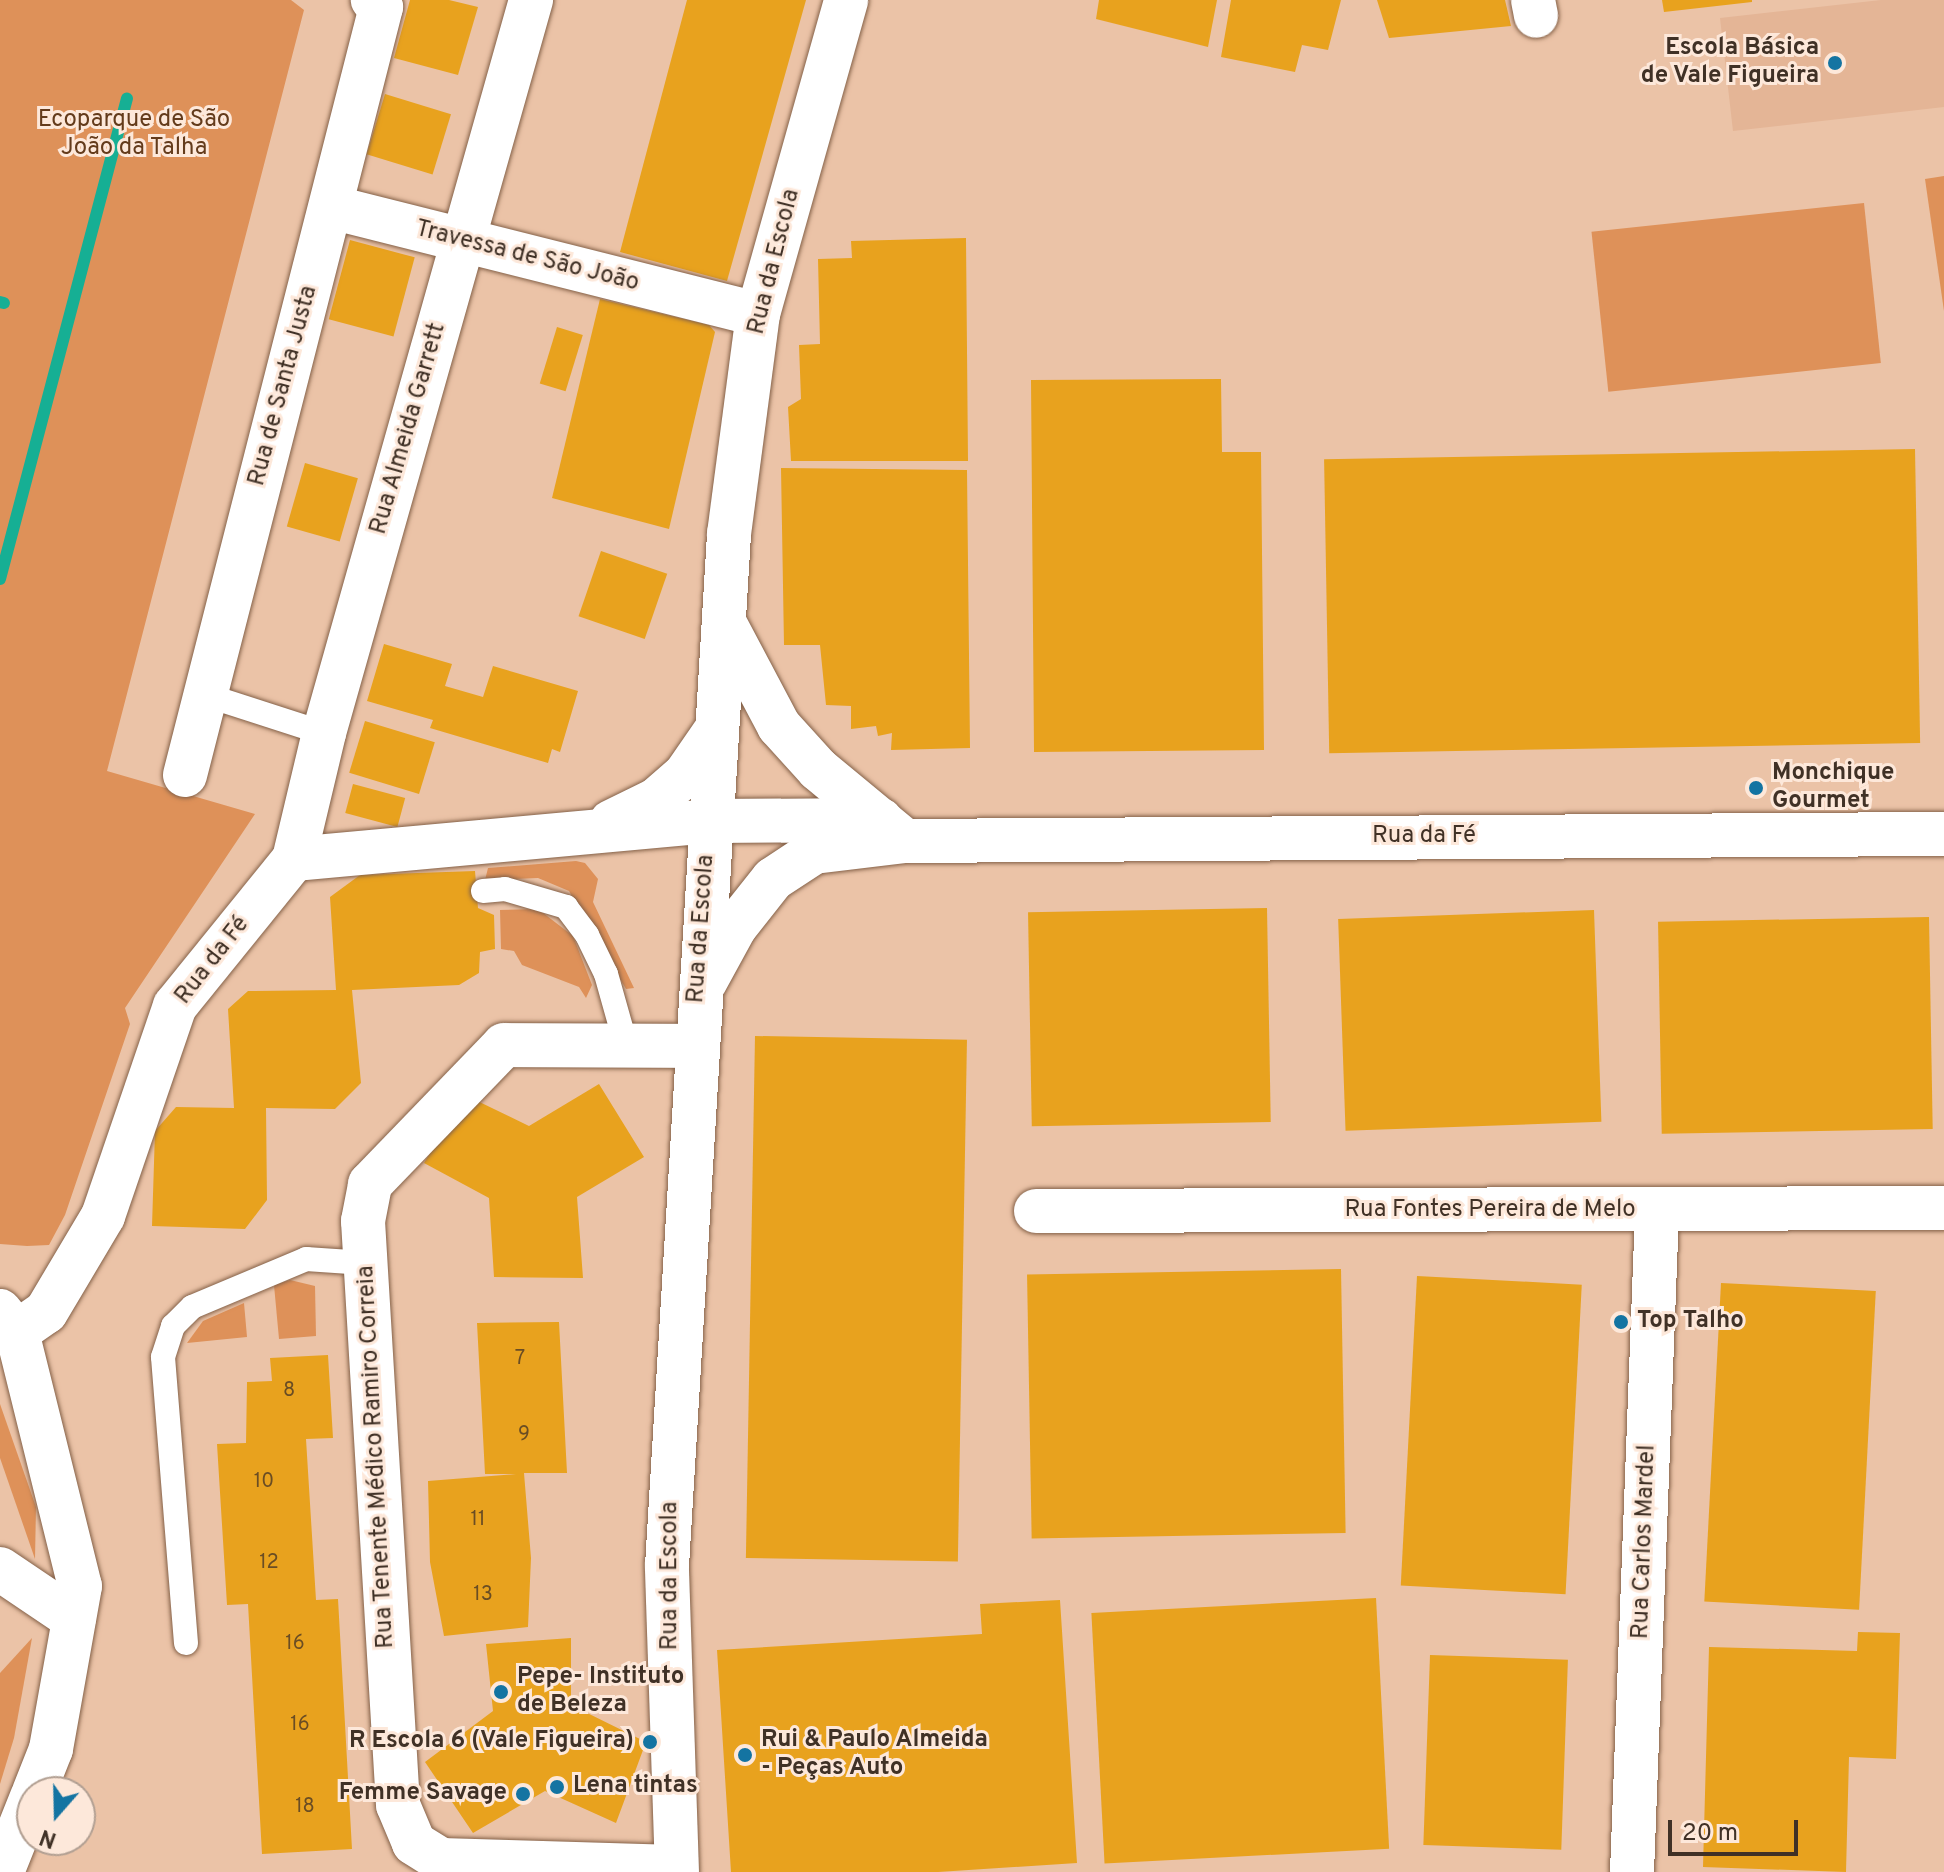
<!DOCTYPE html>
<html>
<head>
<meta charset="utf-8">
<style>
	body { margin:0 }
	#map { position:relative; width:1944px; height:1872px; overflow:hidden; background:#ebc3a7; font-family:Overpass,sans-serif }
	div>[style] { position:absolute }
	.built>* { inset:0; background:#e4b596 }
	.green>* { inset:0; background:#de9159; transform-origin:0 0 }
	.stream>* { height:12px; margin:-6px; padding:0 6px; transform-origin:6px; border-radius:6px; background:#16af94 }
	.building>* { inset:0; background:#e8a21e; transform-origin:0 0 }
	.roads { filter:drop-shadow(0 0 2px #846148) drop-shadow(0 0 2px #846148) }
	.lane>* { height:24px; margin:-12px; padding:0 12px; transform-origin:12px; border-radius:12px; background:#fff }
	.street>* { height:44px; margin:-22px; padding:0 22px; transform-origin:22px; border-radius:22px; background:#fff }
	.secondary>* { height:44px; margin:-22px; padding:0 22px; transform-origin:22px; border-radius:22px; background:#fff }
	.dots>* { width:22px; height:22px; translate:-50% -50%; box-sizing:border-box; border:4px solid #fde8da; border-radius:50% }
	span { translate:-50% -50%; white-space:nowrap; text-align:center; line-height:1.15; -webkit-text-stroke:6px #fde8da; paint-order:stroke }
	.number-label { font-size:20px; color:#6a4d24 }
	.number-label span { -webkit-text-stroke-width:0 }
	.poi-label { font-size:24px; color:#403126; font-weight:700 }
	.right { translate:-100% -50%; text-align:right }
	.left { translate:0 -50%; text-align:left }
	.park-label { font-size:24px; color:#643b1b }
	.street-label { font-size:24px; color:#403126 }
	.north { position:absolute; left:16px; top:1776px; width:80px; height:80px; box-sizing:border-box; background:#fde8da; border:2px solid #b19f92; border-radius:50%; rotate:200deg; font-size:22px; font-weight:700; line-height:32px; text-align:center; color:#403126 }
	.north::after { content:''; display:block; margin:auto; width:28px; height:36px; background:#1474a2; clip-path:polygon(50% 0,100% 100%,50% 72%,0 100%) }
	.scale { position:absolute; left:1668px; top:1820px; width:130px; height:36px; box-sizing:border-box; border:4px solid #403126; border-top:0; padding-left:10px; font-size:24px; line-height:28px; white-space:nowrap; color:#403126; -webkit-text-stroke:6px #fde8da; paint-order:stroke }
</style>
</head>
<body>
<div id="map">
	<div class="built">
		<div style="clip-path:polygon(1881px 0,1944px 0,1944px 107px,1733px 131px,1720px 18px)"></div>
	</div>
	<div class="green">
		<div style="clip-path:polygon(0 0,291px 0,304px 10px,107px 771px,255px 814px,125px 1008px,130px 1024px,65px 1215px,49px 1245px,27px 1246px,0 1244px)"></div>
		<div style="clip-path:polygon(1944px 176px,1944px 311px,1925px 179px)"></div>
		<div style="left:1864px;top:203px;width:161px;height:274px;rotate:84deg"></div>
		<div style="clip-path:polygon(576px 861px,585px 863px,598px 879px,593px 902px,634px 988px,626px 989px,569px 891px,538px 878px,485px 880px,488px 868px)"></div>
		<div style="clip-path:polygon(538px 909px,573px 936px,592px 985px,586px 998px,579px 987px,522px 965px,514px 951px,501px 949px,500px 910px)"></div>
		<div style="clip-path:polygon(290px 1280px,315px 1286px,316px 1336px,279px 1339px,274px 1285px)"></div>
		<div style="clip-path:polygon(244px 1303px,247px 1337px,187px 1343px,203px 1321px)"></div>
		<div style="clip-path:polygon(0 1404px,36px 1507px,35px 1559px,0 1458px)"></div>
		<div style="clip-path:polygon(32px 1638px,14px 1738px,0 1784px,0 1673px)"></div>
	</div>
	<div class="stream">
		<div style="left:0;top:302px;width:4px;rotate:14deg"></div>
		<div style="left:0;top:579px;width:497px;rotate:-75.2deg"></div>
	</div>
	<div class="building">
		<div style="clip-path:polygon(410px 0,449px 0,478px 7px,458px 75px,394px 58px)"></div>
		<div style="clip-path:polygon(687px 0,806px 0,727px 281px,620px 252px)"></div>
		<div style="clip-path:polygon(1099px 0,1217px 0,1208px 47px,1096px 19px)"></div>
		<div style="clip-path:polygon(1231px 0,1341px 0,1328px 50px,1302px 45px,1295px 72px,1221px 57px)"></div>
		<div style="clip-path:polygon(1377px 0,1505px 0,1511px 26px,1389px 38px)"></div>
		<div style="clip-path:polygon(1662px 0,1752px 0,1752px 2px,1664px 12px)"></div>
		<div style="left:385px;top:94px;width:69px;height:63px;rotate:17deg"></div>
		<div style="clip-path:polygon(966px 238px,968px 461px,791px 461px,788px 407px,801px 399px,799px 345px,820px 344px,818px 259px,852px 258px,851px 241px)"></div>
		<div style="left:350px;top:240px;width:67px;height:82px;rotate:15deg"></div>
		<div style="clip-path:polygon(600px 299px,709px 325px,715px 332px,669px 529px,552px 498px)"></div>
		<div style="left:557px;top:327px;width:27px;height:59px;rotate:17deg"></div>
		<div style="clip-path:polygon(1221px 379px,1222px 452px,1261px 452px,1264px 750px,1034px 752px,1031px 380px)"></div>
		<div style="left:1915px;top:449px;width:294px;height:591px;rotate:89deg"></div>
		<div style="left:305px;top:463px;width:55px;height:66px;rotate:16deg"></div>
		<div style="clip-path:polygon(781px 468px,967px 470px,970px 748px,891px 750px,892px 733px,878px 736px,876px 726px,851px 729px,851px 706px,826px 705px,820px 645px,784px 645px)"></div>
		<div style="left:601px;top:551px;width:70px;height:69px;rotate:19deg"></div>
		<div style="clip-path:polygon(384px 644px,452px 664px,445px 686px,483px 697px,493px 666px,578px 691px,560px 752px,552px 749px,548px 763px,430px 728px,433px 720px,367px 701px)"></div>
		<div style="left:365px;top:721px;width:73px;height:54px;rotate:17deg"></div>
		<div style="left:353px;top:784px;width:54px;height:30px;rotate:15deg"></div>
		<div style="clip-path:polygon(475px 871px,478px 908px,494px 915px,495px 949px,480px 952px,479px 973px,459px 985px,352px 990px,361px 1083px,335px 1109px,266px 1108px,267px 1200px,245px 1229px,152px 1226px,155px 1131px,176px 1107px,234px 1108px,228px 1009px,248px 991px,336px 990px,330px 897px,360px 875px)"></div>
		<div style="left:1267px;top:908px;width:214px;height:239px;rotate:89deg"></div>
		<div style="left:1594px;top:910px;width:212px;height:256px;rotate:88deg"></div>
		<div style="left:1929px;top:917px;width:212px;height:271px;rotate:89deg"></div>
		<div style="left:755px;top:1036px;width:212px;height:522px;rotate:1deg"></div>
		<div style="clip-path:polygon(599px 1084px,644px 1157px,577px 1197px,583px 1278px,494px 1277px,489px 1198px,424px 1163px,465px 1095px,529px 1126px)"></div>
		<div style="left:1341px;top:1269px;width:264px;height:314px;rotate:89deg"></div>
		<div style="left:1417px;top:1276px;width:165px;height:310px;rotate:3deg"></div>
		<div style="left:1721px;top:1283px;width:155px;height:319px;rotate:3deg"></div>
		<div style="clip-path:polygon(559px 1322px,567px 1473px,524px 1473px,531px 1558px,528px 1627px,444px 1636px,430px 1562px,428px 1481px,516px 1474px,485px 1474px,477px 1323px)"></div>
		<div style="clip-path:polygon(328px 1355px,333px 1438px,306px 1439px,316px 1600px,338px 1599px,352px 1849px,262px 1854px,248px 1604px,227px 1605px,217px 1444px,246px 1443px,247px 1382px,272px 1381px,270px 1358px)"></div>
		<div style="left:1376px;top:1598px;width:251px;height:285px;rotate:87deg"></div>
		<div style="clip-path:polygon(1060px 1600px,1077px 1863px,938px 1872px,731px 1872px,717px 1650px,982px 1634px,980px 1604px)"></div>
		<div style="clip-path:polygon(1858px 1632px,1900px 1633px,1896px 1759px,1849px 1757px,1846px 1872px,1703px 1867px,1709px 1647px,1857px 1651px)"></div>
		<div style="clip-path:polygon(571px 1638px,571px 1705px,646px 1742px,616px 1823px,545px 1791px,473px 1833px,425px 1762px,493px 1711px,486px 1644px)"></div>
		<div style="left:1430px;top:1655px;width:138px;height:190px;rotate:2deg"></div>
	</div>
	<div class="roads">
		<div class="lane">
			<div style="left:206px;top:695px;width:124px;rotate:17.9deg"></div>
			<div style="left:483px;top:891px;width:22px;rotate:-5deg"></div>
			<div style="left:505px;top:889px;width:64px;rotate:16.4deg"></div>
			<div style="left:566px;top:907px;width:35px;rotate:53deg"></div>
			<div style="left:587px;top:935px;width:43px;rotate:64deg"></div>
			<div style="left:606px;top:974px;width:74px;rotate:74.3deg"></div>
			<div style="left:186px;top:1643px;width:287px;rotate:-94.6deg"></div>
			<div style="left:163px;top:1357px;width:33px;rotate:-72deg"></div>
			<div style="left:173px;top:1326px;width:27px;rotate:-45deg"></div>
			<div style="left:192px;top:1307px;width:124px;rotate:-22.8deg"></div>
			<div style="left:306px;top:1259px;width:59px;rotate:3.9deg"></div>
		</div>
		<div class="street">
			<div style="left:1533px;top:0;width:16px;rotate:79deg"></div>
			<div style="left:331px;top:207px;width:440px;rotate:14.1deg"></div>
			<div style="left:185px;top:775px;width:793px;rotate:-75.68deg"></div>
			<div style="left:381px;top:7px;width:11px;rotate:-139deg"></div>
			<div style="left:611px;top:822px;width:50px;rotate:-26.1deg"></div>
			<div style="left:656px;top:800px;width:38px;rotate:-41deg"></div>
			<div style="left:685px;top:775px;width:55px;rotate:-55.4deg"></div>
			<div style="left:905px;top:841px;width:1039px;rotate:-0.39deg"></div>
			<div style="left:294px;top:859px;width:130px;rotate:-76.6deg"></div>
			<div style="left:324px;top:733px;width:762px;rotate:-74.23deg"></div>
			<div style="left:705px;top:982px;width:63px;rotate:-61.4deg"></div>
			<div style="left:735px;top:927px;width:61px;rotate:-51.6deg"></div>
			<div style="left:773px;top:879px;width:49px;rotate:-33.4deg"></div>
			<div style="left:814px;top:852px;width:92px;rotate:-6.9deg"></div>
			<div style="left:905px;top:841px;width:113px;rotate:-140.4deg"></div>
			<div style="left:818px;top:769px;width:58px;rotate:-132.2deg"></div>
			<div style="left:779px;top:726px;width:115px;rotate:-117.9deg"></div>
			<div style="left:1036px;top:1211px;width:908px;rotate:-0.19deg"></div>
			<div style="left:17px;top:1332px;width:35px;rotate:-35deg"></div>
			<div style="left:46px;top:1312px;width:112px;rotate:-59.3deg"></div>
			<div style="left:103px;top:1216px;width:222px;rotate:-71.1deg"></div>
			<div style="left:175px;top:1006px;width:189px;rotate:-51deg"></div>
			<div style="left:294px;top:859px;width:417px;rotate:-5.2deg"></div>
			<div style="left:709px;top:821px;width:172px;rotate:-0.3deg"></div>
			<div style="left:0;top:1569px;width:89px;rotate:34deg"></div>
			<div style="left:676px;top:1867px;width:235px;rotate:-178.3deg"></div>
			<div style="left:441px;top:1860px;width:32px;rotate:-148deg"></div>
			<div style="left:414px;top:1843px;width:41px;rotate:-112.8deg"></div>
			<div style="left:398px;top:1805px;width:585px;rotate:-93.43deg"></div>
			<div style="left:363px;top:1221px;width:38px;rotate:-79deg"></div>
			<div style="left:370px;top:1184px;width:193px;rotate:-46deg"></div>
			<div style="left:504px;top:1045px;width:191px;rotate:0.3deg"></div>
			<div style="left:677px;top:1872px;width:306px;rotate:-91.9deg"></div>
			<div style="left:667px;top:1566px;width:1034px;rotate:-86.56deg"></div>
			<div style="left:729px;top:534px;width:222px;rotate:-82.5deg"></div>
			<div style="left:758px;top:314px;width:326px;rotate:-74.3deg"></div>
			<div style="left:1632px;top:1872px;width:661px;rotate:-87.83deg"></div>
		</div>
		<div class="secondary">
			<div style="left:0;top:1311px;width:27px;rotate:51deg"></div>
			<div style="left:17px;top:1332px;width:262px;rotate:76.1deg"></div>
			<div style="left:80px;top:1586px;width:166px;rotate:100.1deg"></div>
			<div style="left:51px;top:1749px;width:46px;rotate:111.6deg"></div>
			<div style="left:2px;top:1872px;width:81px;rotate:-68.2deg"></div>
		</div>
	</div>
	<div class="dots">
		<div style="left:1835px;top:63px;background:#1474a2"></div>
		<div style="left:1756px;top:788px;background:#1474a2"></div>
		<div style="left:1621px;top:1322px;background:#1474a2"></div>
		<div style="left:501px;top:1692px;background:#1474a2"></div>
		<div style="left:650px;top:1742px;background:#1474a2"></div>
		<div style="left:745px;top:1755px;background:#1474a2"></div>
		<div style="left:557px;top:1787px;background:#1474a2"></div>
		<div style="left:523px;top:1794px;background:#1474a2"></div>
	</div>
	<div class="number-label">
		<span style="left:520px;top:1359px">7</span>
		<span style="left:289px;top:1391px">8</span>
		<span style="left:524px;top:1435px">9</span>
		<span style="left:264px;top:1482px">10</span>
		<span style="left:478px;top:1520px">11</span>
		<span style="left:269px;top:1563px">12</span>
		<span style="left:483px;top:1595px">13</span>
		<span style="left:295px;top:1644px">16</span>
		<span style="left:300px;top:1725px">16</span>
		<span style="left:305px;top:1807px">18</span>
	</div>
	<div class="poi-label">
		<span class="right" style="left:1819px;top:63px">Escola Básica<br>de Vale Figueira</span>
		<span class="left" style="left:1772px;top:788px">Monchique<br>Gourmet</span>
		<span class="left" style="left:1637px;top:1322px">Top Talho</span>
		<span class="left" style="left:517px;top:1692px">Pepe- Instituto<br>de Beleza</span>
		<span class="left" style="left:761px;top:1755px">Rui &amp; Paulo Almeida<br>- Peças Auto</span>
		<span class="right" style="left:634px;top:1742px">R Escola 6 (Vale Figueira)</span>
		<span class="left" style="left:573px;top:1787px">Lena tintas</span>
		<span class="right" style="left:507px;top:1794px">Femme Savage</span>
	</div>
	<div class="park-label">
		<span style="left:134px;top:135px">Ecoparque de São<br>João da Talha</span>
	</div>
	<div class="street-label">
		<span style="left:527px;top:257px;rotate:14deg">Travessa de São João</span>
		<span style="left:775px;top:262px;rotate:-76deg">Rua da Escola</span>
		<span style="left:284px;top:386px;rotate:-75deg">Rua de Santa Justa</span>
		<span style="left:409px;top:429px;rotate:-74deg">Rua Almeida Garrett</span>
		<span style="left:1424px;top:837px">Rua da Fé</span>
		<span style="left:702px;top:929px;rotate:-86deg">Rua da Escola</span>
		<span style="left:213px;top:961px;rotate:-52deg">Rua da Fé</span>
		<span style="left:1490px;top:1211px">Rua Fontes Pereira de Melo</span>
		<span style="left:377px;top:1457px;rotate:-93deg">Rua Tenente Médico Ramiro Correia</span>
		<span style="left:1645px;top:1542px;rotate:-88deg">Rua Carlos Mardel</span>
		<span style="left:671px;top:1576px;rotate:-90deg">Rua da Escola</span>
	</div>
	<div class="north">N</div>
	<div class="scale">20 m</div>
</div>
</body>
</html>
